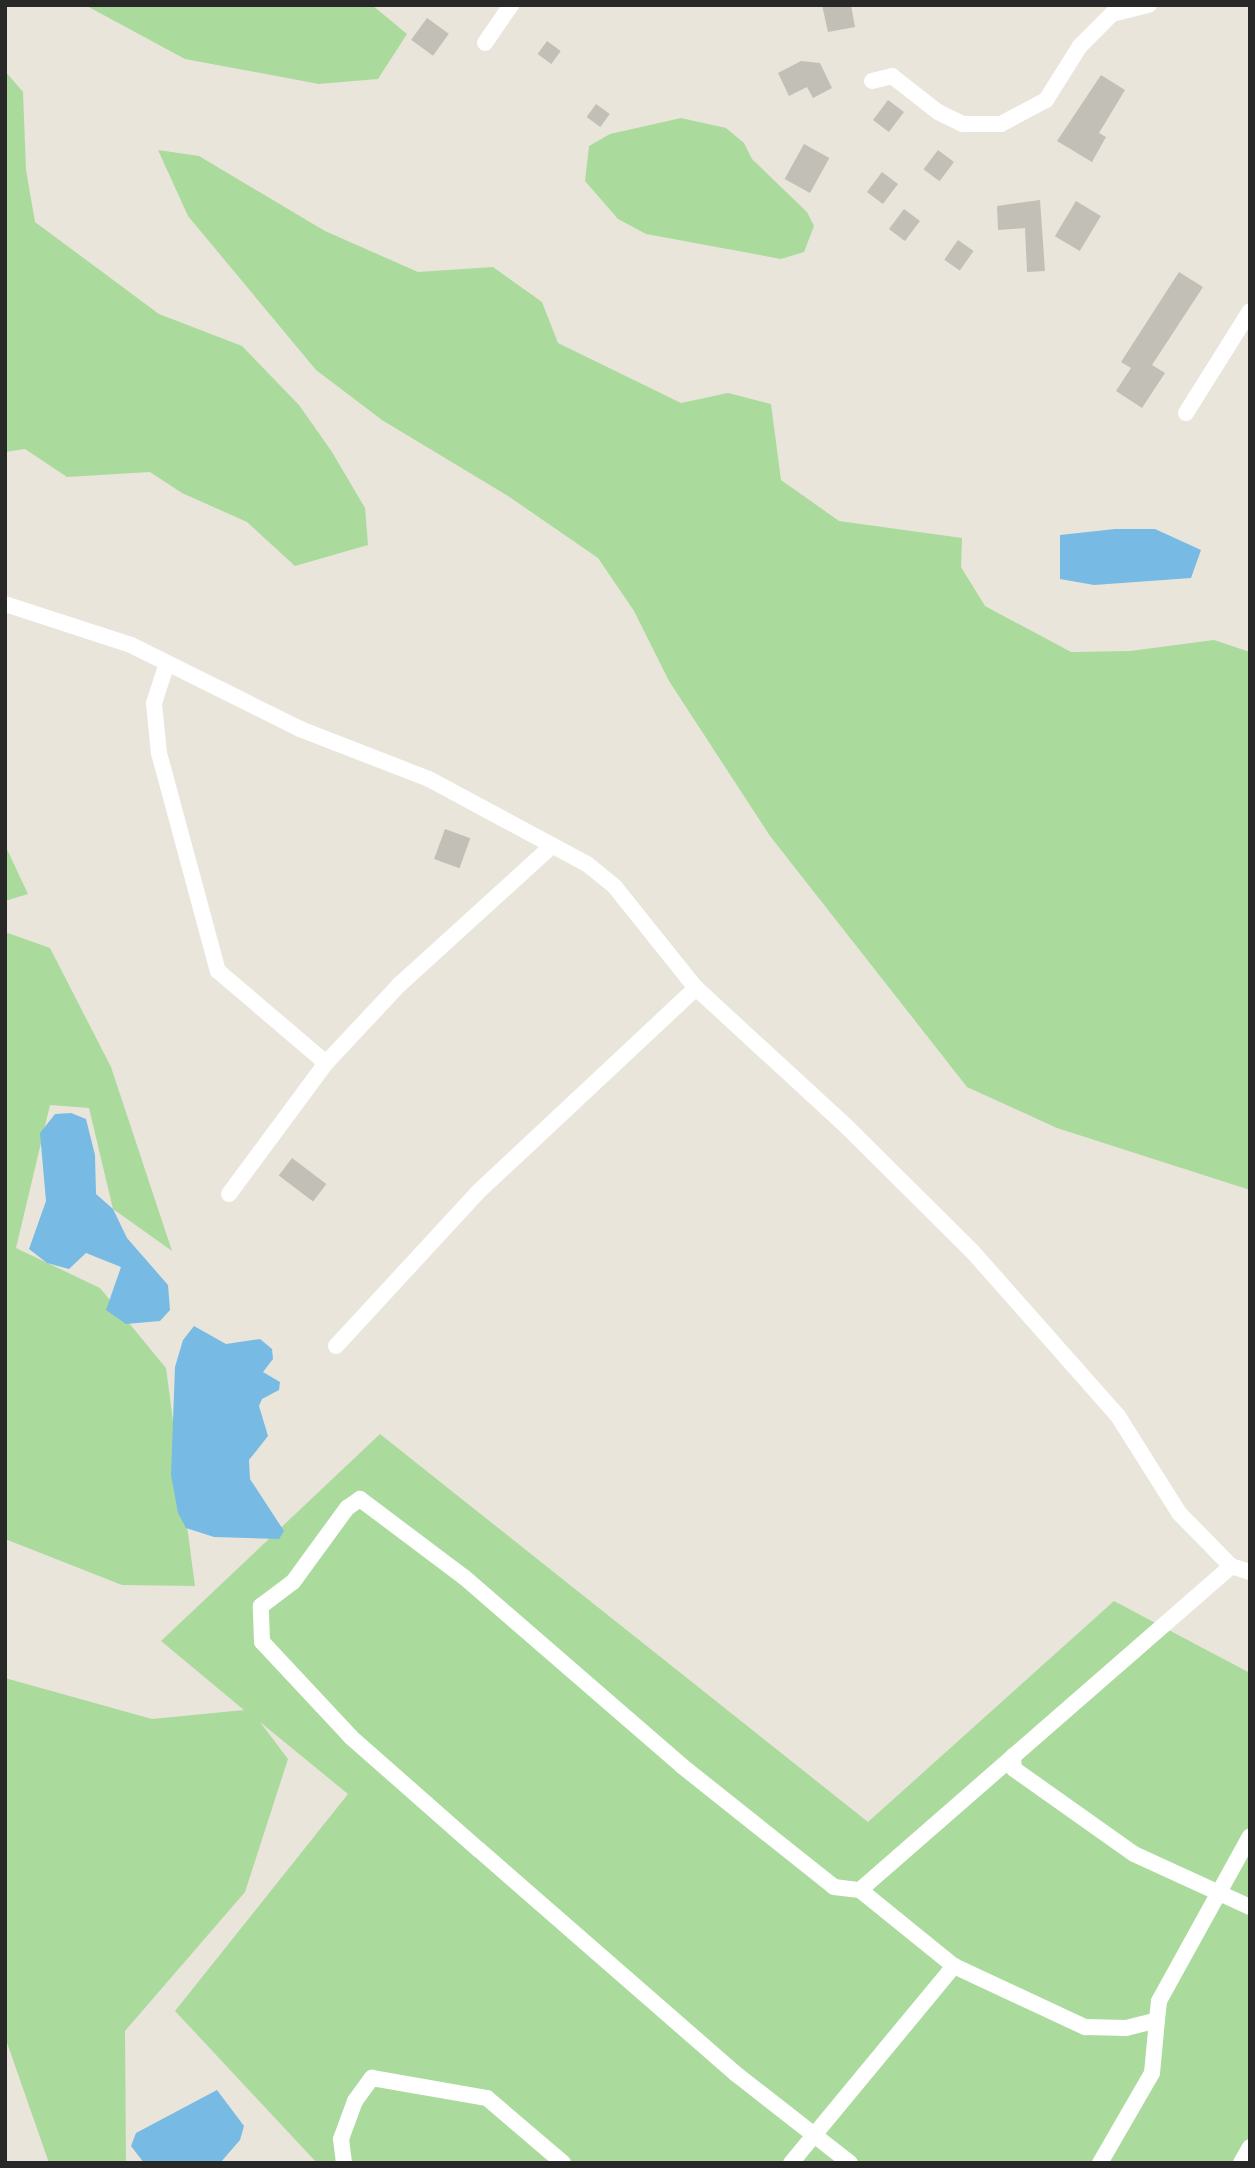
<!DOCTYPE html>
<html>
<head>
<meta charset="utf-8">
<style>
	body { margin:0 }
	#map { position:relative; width:1255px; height:2168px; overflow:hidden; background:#e9e5db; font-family:Mulish,sans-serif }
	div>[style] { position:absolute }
	.green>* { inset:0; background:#aadb9c }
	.water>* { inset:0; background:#77bae3 }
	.building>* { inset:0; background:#c2bfb7; transform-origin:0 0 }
	.minor>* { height:16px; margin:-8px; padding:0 8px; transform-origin:8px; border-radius:8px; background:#fff }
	span { translate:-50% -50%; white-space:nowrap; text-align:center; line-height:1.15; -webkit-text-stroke:5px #fff; paint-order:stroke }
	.frame { position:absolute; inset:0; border:7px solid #282828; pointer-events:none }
</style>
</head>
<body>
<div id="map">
	<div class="green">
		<div style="clip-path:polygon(85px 5px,372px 5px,407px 34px,378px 79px,319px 84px,185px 59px)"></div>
		<div style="clip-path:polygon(5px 71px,23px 92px,26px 170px,35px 222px,159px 314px,242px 346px,299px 405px,332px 452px,365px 508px,368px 545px,295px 566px,247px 522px,182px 493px,150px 472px,67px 477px,25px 449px,5px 452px)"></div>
		<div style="clip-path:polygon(681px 118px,726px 128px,744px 143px,752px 159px,807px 212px,814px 226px,804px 252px,781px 259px,646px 234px,618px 219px,585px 181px,589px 146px,610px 134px)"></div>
		<div style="clip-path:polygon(158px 150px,199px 156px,325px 231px,418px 272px,493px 267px,542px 302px,558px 343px,681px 403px,728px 393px,771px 404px,781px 480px,839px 521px,962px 538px,961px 567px,985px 606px,1071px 652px,1130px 651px,1214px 640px,1250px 652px,1250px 1190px,1057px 1128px,967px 1087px,770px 836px,669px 681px,634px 611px,598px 558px,508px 496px,382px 420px,316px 370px,188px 216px)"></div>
		<div style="clip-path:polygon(5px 845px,28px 894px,5px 901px)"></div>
		<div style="clip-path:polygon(5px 932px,50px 948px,111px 1067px,172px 1251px,113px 1209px,89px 1108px,50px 1105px,16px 1248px,100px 1288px,166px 1368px,195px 1586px,122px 1585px,5px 1539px)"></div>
		<div style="clip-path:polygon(380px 1434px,868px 1822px,1114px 1601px,1250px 1673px,1250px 2163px,317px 2163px,175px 2011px,348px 1794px,260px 1722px,288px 1759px,245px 1892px,125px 2031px,126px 2163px,49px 2163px,5px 2037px,5px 1678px,152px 1719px,244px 1710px,161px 1641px)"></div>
	</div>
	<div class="water">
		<div style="clip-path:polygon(1115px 529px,1155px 529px,1201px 550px,1191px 578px,1094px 585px,1060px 579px,1060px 535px)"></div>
		<div style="clip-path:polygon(71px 1113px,86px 1119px,95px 1155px,96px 1194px,113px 1209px,127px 1238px,168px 1285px,170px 1310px,160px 1321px,126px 1324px,106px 1310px,121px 1267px,86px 1253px,69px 1269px,47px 1263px,29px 1249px,46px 1201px,40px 1133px,55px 1114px)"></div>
		<div style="clip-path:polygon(194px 1326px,226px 1344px,260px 1339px,272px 1349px,273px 1359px,263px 1372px,280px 1382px,279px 1390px,262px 1399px,259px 1406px,268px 1436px,249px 1460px,250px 1479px,284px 1531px,279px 1539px,214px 1537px,186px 1528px,178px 1513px,171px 1475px,175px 1367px,183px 1340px)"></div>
		<div style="clip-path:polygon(217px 2090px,244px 2126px,240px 2140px,220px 2163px,144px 2163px,131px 2146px,136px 2133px)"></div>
	</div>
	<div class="building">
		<div style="clip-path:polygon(822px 5px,851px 5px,855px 27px,828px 32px)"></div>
		<div style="left:427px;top:18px;width:27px;height:27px;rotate:36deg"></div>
		<div style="left:547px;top:41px;width:17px;height:16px;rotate:36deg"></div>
		<div style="clip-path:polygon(801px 61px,820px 63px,832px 88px,813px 98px,807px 87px,789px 96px,778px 73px)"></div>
		<div style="clip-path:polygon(1101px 75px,1125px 90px,1099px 133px,1106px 137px,1092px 162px,1057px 141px)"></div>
		<div style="left:888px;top:100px;width:20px;height:25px;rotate:37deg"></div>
		<div style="left:596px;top:104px;width:17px;height:16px;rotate:36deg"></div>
		<div style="left:804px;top:144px;width:29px;height:40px;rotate:29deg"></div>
		<div style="left:938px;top:150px;width:20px;height:24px;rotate:37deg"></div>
		<div style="left:882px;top:172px;width:20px;height:25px;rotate:37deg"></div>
		<div style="clip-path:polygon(1040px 200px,1045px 271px,1027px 272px,1025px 228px,998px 230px,997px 206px)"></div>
		<div style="left:1076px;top:201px;width:29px;height:41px;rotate:31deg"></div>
		<div style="left:904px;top:209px;width:20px;height:25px;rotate:37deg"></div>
		<div style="left:958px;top:240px;width:19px;height:24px;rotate:35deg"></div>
		<div style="clip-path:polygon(1179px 272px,1203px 287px,1152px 365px,1165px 373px,1142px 408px,1116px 391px,1131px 368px,1121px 362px)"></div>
		<div style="left:445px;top:829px;width:27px;height:32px;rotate:20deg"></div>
		<div style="left:292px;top:1158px;width:43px;height:22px;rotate:37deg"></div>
	</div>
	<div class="minor">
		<div style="left:485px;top:43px;width:46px;rotate:-55.6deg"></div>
		<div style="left:872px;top:81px;width:21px;rotate:-14deg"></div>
		<div style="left:892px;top:76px;width:58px;rotate:38deg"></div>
		<div style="left:938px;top:112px;width:28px;rotate:26deg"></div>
		<div style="left:963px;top:124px;width:38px"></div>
		<div style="left:1001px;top:124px;width:51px;rotate:-28.1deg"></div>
		<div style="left:1046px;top:100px;width:64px;rotate:-57.8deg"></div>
		<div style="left:1080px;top:46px;width:45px;rotate:-45deg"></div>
		<div style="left:1112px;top:14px;width:38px;rotate:-14deg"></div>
		<div style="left:1186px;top:413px;width:120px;rotate:-57.9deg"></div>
		<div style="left:5px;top:604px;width:133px;rotate:18deg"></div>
		<div style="left:131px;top:645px;width:189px;rotate:26.4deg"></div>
		<div style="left:300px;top:729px;width:138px;rotate:21.2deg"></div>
		<div style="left:429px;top:779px;width:179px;rotate:28.3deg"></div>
		<div style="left:587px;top:864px;width:36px;rotate:39deg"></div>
		<div style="left:615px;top:887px;width:129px;rotate:51.3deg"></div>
		<div style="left:696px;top:988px;width:204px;rotate:42.6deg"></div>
		<div style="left:846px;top:1126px;width:177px;rotate:44.8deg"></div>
		<div style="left:972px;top:1251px;width:220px;rotate:48.5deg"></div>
		<div style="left:1118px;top:1416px;width:115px;rotate:57.8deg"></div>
		<div style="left:1179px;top:1513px;width:74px;rotate:45.5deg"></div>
		<div style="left:1231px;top:1566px;width:20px;rotate:18deg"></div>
		<div style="left:167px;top:663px;width:42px;rotate:108deg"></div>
		<div style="left:154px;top:703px;width:50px;rotate:84.3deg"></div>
		<div style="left:159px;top:753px;width:226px;rotate:74.9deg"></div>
		<div style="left:218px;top:971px;width:142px;rotate:40.4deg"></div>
		<div style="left:229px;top:1194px;width:163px;rotate:-53.5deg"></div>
		<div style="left:326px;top:1063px;width:107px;rotate:-46.9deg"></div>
		<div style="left:399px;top:985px;width:207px;rotate:-42.3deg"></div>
		<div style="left:336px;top:1346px;width:209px;rotate:-47.3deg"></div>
		<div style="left:478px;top:1192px;width:299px;rotate:-43.1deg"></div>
		<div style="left:1013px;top:1756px;width:13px;rotate:86deg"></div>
		<div style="left:1014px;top:1769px;width:147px;rotate:35.3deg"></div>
		<div style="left:1134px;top:1854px;width:128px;rotate:24.6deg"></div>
		<div style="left:860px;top:1890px;width:493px;rotate:-41.1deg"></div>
		<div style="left:344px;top:2163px;width:24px;rotate:-97deg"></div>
		<div style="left:341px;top:2139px;width:40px;rotate:-69.8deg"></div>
		<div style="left:355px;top:2101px;width:29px;rotate:-54deg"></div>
		<div style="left:372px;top:2078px;width:117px;rotate:9.9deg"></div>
		<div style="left:487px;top:2098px;width:100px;rotate:40.5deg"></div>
		<div style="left:791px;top:2163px;width:256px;rotate:-50.4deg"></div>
		<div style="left:850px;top:2163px;width:145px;rotate:-142deg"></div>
		<div style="left:736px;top:2074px;width:341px;rotate:-138.9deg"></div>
		<div style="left:479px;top:1850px;width:171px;rotate:-138.6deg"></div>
		<div style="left:351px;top:1737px;width:130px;rotate:-133.1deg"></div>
		<div style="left:262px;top:1642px;width:36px;rotate:-92deg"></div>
		<div style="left:261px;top:1606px;width:40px;rotate:-37deg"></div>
		<div style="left:293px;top:1582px;width:92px;rotate:-53.9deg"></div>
		<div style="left:347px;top:1508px;width:16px;rotate:-35deg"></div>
		<div style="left:360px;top:1499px;width:130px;rotate:36.9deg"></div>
		<div style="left:464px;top:1577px;width:289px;rotate:40.9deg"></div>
		<div style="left:682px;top:1766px;width:194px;rotate:38.5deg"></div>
		<div style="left:834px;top:1887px;width:26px;rotate:7deg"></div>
		<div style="left:860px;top:1890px;width:121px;rotate:39deg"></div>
		<div style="left:954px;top:1966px;width:145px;rotate:25deg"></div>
		<div style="left:1085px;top:2027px;width:41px;rotate:1.4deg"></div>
		<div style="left:1126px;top:2028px;width:32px;rotate:-14deg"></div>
		<div style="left:1157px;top:2020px;width:19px;rotate:-84deg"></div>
		<div style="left:1159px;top:2001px;width:188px;rotate:-61.1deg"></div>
		<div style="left:1100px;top:2163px;width:104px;rotate:-60deg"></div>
		<div style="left:1152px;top:2073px;width:53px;rotate:-84.6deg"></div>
		<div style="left:1241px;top:2163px;width:18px;rotate:-61deg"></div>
	</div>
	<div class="frame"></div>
</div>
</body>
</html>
